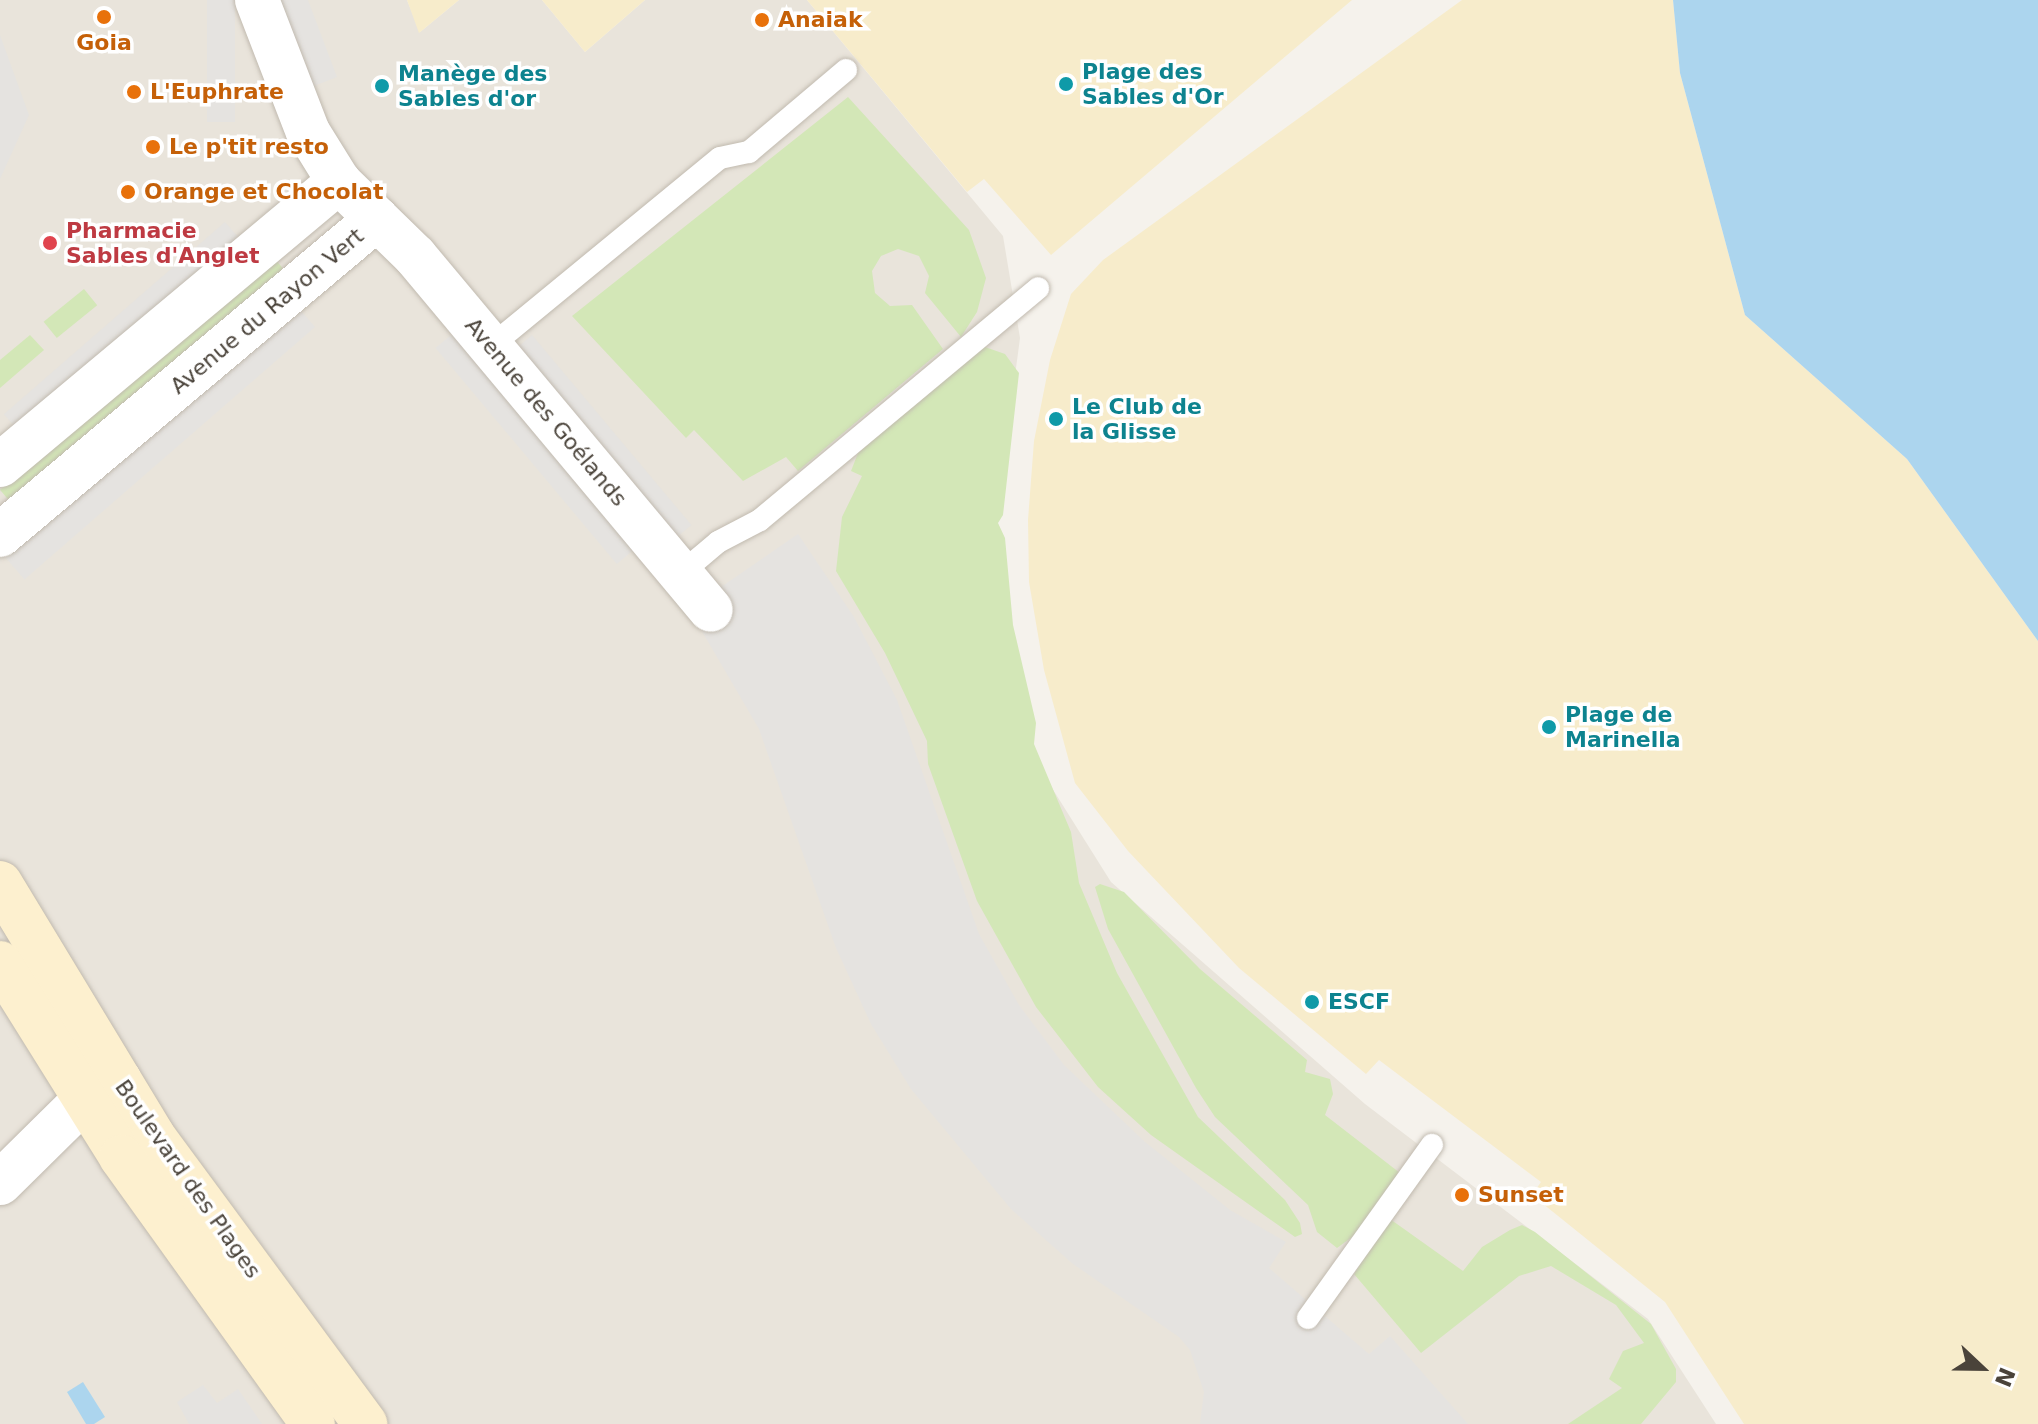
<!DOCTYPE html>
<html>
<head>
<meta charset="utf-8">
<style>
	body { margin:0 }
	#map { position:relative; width:2038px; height:1424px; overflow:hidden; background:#f5f2ec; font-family:"DejaVu Sans",sans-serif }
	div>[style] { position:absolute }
	.residential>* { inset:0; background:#e9e4db }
	.green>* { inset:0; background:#d3e7b7; transform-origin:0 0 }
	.sand>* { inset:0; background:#f7eccb }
	.parking>* { inset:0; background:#e5e3e0; transform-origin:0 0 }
	.water>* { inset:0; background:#acd5ee }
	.roads { filter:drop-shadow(0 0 2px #c1baaf) drop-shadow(0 0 2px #c1baaf) }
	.lane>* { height:22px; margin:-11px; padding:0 11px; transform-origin:11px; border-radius:11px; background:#fff }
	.street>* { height:44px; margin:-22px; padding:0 22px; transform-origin:22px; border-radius:22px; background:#fff }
	.secondary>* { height:44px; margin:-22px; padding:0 22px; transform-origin:22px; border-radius:22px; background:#fdf0cf }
	.dots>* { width:22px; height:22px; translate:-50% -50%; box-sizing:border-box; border:4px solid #fff; border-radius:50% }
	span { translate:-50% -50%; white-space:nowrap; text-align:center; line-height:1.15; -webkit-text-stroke:7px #fff; paint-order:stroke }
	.food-label { font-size:22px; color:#c56008; font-weight:700 }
	.left { translate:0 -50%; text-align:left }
	.culture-label { font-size:22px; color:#0d838f; font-weight:700 }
	.health-label { font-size:22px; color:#be3a42; font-weight:700 }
	.street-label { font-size:22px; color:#4a433a }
	.north { position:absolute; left:1942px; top:1328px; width:80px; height:80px; -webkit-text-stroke:6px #fff; paint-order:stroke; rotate:112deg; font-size:22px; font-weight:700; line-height:32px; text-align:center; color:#4a433a }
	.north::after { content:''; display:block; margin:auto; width:28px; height:36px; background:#4a433a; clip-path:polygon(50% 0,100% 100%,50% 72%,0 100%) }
</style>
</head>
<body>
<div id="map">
	<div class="residential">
		<div style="clip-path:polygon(0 0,407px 0,420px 32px,459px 0,542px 0,585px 52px,645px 0,807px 0,1003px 236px,1020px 338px,992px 549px,1035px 761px,1111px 882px,1365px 1104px,1648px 1319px,1716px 1424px,0 1424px)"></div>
	</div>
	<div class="green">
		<div style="clip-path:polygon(848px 97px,969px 230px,986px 278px,977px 312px,961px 337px,925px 293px,929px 276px,919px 256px,898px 249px,881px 256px,872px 271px,875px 293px,890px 306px,912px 305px,943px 349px,798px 471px,786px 457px,743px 481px,694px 430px,686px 438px,572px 316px)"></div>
		<div style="left:275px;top:259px;width:16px;height:359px;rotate:50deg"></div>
		<div style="left:84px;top:289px;width:21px;height:52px;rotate:51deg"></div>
		<div style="clip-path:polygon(30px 335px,44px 350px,0 388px,0 360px)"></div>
		<div style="clip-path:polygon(982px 346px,1005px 354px,1019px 373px,1003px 515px,998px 523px,1005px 538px,1013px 625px,1036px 723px,1034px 744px,1071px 832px,1079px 883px,1117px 973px,1198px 1117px,1285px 1200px,1300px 1223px,1302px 1234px,1295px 1237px,1151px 1135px,1098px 1087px,1036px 1007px,977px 901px,928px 764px,927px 741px,885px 653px,836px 571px,842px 517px,862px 476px,851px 471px,858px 453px)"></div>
		<div style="clip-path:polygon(1100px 884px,1124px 892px,1200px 969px,1307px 1060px,1305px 1072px,1330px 1079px,1333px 1094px,1325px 1115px,1400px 1173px,1359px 1232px,1337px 1248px,1317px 1232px,1308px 1205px,1215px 1117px,1196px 1088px,1108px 929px,1095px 887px)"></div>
		<div style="clip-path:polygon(1390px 1219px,1463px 1271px,1482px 1247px,1510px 1230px,1522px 1225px,1535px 1232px,1651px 1324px,1676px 1369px,1676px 1382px,1641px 1424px,1568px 1424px,1622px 1388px,1609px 1379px,1623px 1351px,1644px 1343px,1616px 1305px,1551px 1266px,1519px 1276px,1421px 1353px,1354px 1274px)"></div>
	</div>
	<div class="sand">
		<div style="clip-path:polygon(407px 0,459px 0,419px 33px)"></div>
		<div style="clip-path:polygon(542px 0,645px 0,585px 52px)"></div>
		<div style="clip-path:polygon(807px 0,1352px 0,1051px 255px,984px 179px,967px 192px)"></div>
		<div style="clip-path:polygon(1462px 0,1673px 0,1680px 73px,1745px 315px,1907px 459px,2038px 641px,2038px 1424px,1744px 1424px,1665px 1302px,1532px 1195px,1541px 1182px,1379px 1060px,1366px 1074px,1239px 968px,1128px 851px,1075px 783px,1044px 670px,1029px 582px,1028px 520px,1034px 441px,1050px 360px,1071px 294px,1103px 260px)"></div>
	</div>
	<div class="parking">
		<div style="left:207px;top:0;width:28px;height:122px"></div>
		<div style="clip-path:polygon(277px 0,308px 0,337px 77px,309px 88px)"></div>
		<div style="clip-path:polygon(0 35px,29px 115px,0 179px)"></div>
		<div style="left:225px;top:222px;width:28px;height:293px;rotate:49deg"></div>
		<div style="left:296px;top:305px;width:29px;height:385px;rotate:49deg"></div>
		<div style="left:457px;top:330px;width:282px;height:28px;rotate:50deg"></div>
		<div style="left:532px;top:335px;width:248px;height:26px;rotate:50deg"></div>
		<div style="clip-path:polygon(798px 534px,854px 617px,897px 700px,979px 934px,1019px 1005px,1064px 1065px,1145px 1142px,1230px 1210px,1286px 1242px,1269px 1268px,1369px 1354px,1390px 1336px,1468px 1424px,1200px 1424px,1204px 1392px,1190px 1350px,1179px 1337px,1073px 1264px,1011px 1209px,911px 1089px,871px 1024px,836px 948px,759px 729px,689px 609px)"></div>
		<div style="clip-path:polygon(203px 1385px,217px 1403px,238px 1389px,262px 1424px,189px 1424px,177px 1402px)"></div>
	</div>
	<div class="water">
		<div style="clip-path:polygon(1673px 0,2038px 0,2038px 641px,1907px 459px,1745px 315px,1680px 73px)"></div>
		<div style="clip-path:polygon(83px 1382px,105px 1417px,94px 1424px,86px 1424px,67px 1392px)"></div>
	</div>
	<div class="roads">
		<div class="lane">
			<div style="left:491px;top:346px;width:296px;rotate:-39.4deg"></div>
			<div style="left:720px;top:158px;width:30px;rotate:-12deg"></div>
			<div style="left:749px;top:152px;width:127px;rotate:-40.2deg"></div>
			<div style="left:679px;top:575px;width:51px;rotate:-40.2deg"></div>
			<div style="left:718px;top:542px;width:47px;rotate:-27.6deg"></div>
			<div style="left:760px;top:520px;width:362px;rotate:-39.8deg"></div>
			<div style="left:1308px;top:1318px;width:213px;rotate:-54.4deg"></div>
		</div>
		<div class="street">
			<div style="left:257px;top:0;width:142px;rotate:68.9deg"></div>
			<div style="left:308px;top:132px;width:59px;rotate:58.2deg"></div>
			<div style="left:339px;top:182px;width:106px;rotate:44.2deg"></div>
			<div style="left:415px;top:256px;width:461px;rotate:50.1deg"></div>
			<div style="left:0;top:465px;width:442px;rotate:-39.9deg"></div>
			<div style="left:0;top:535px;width:492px;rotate:-40deg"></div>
			<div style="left:0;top:1183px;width:105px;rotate:-44.6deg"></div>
			<div style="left:75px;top:1109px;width:53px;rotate:-33.4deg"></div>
		</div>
		<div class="secondary">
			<div style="left:0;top:883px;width:296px;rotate:58.8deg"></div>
			<div style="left:153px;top:1136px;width:358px;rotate:53.6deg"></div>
			<div style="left:0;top:963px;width:229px;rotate:58deg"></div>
			<div style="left:121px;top:1157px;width:329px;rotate:54.3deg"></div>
		</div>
	</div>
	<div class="dots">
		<div style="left:104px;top:17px;background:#e8710a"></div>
		<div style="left:762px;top:20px;background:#e8710a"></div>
		<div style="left:1066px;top:84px;background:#0f9aa8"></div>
		<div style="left:382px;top:86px;background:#0f9aa8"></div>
		<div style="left:134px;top:92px;background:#e8710a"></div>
		<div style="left:153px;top:147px;background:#e8710a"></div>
		<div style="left:128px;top:192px;background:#e8710a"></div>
		<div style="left:50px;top:243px;background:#e0444e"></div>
		<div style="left:1056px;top:419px;background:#0f9aa8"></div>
		<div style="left:1549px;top:727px;background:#0f9aa8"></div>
		<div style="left:1312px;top:1002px;background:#0f9aa8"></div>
		<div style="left:1462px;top:1195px;background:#e8710a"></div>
	</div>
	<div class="food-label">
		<span class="left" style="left:778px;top:20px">Anaiak</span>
		<span style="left:104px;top:43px">Goia</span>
		<span class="left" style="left:150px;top:92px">L'Euphrate</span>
		<span class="left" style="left:169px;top:147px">Le p'tit resto</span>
		<span class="left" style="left:144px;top:192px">Orange et Chocolat</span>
		<span class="left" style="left:1478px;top:1195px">Sunset</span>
	</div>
	<div class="culture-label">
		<span class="left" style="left:1082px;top:84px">Plage des<br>Sables d'Or</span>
		<span class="left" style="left:398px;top:86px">Manège des<br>Sables d'or</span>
		<span class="left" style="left:1072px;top:419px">Le Club de<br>la Glisse</span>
		<span class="left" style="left:1565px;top:727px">Plage de<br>Marinella</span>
		<span class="left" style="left:1328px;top:1002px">ESCF</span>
	</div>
	<div class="health-label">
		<span class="left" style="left:66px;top:243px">Pharmacie<br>Sables d'Anglet</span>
	</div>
	<div class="street-label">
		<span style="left:267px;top:311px;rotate:-40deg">Avenue du Rayon Vert</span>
		<span style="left:546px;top:412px;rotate:50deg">Avenue des Goélands</span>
		<span style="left:188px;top:1179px;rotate:55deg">Boulevard des Plages</span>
	</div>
	<div class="north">N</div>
</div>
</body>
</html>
